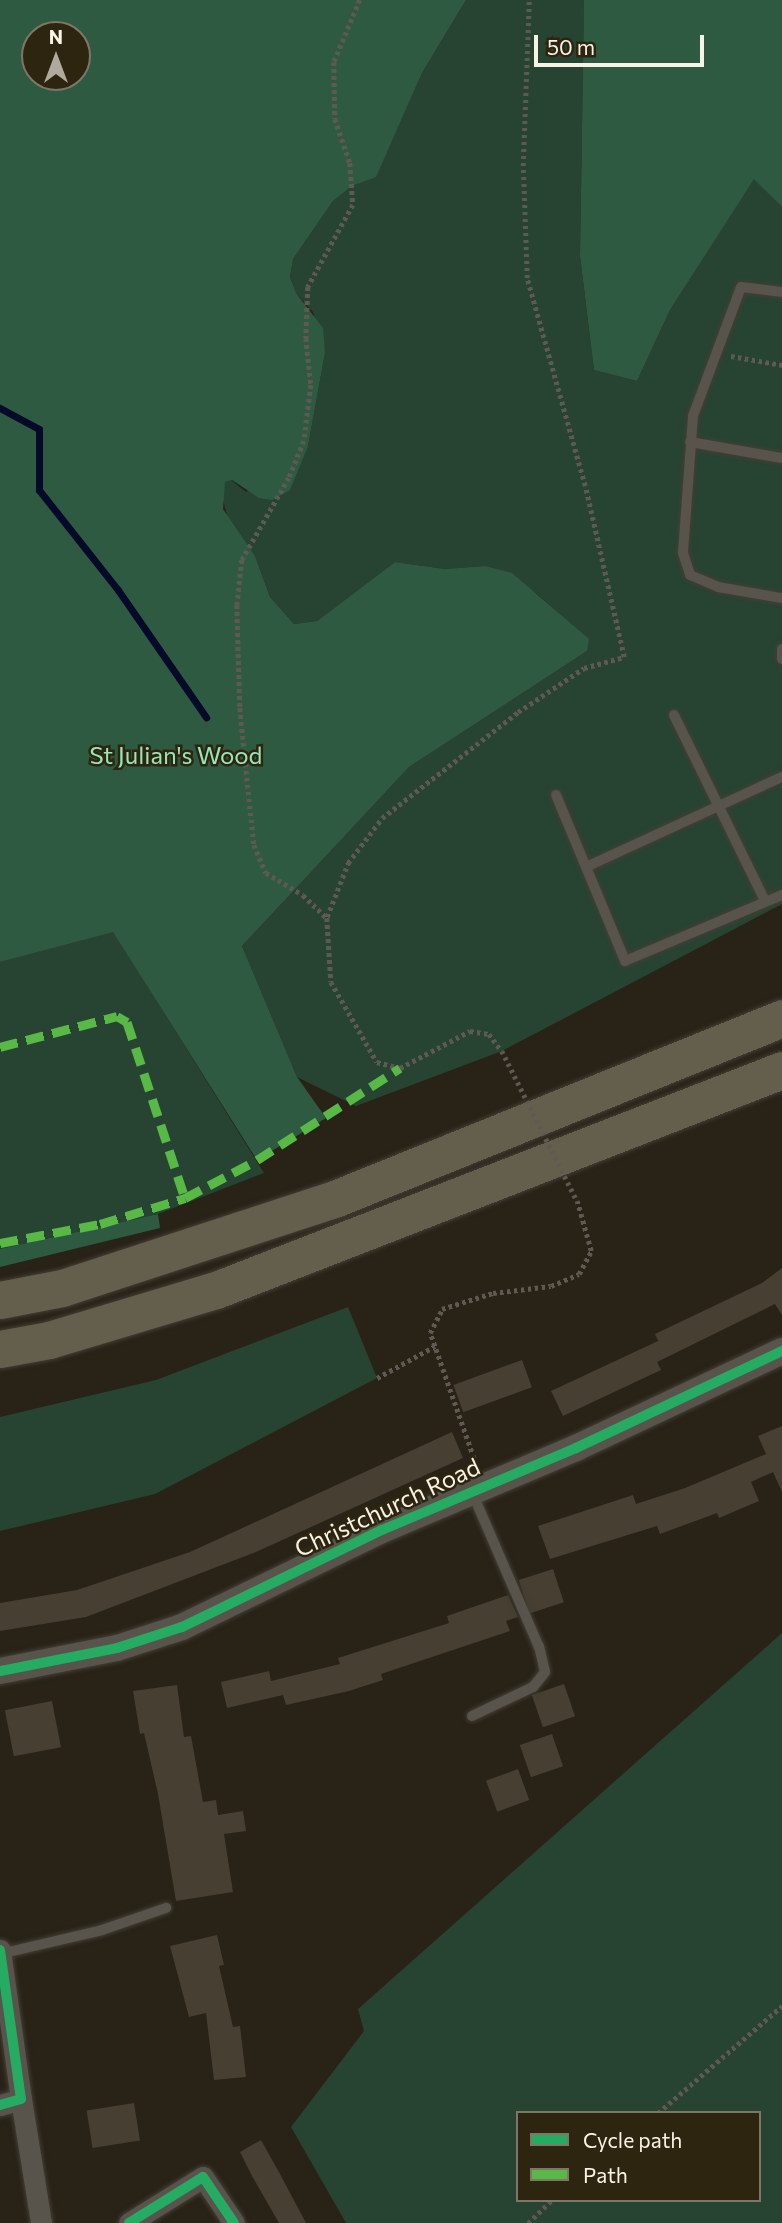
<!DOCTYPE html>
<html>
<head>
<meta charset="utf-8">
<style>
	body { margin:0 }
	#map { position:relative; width:782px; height:2223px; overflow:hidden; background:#282217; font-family:Commissioner,sans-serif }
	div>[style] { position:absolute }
	.green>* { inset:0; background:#274432 }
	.forest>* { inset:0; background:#2e5a41 }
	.stream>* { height:7px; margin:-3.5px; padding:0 3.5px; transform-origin:3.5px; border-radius:3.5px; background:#040a28 }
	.building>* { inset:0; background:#463f32; transform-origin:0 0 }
	.path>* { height:4.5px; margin-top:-2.25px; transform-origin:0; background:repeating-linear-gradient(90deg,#5e5952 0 3.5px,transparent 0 7px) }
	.roads { filter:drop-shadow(0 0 2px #423e35) drop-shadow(0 0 2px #423e35) }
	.service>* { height:10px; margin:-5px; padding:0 5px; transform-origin:5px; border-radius:5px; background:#58534b }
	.minor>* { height:21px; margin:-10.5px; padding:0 10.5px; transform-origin:10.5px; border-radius:10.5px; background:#58534b }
	.tertiary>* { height:26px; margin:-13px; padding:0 13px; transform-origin:13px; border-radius:13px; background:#58534b }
	.motorway>* { height:37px; margin:-18.5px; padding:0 18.5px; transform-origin:18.5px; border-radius:18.5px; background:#645f4d }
	.path-bridge>* { height:4.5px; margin-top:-2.25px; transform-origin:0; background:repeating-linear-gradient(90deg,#5e5952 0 3.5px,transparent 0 7px) }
	.quiet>* { height:9px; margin-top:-4.5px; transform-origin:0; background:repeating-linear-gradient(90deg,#58b947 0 18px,transparent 0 27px) }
	.cycleway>* { height:10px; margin:-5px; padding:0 5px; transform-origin:5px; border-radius:5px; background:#26ab63 }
	span { translate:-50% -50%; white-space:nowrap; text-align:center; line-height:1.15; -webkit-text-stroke:5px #2e2511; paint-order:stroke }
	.park-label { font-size:24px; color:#96e7b8 }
	.street-label { font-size:24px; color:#f9f2e6 }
	.legend { position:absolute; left:516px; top:2111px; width:245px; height:91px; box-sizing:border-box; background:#2e2511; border:2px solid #7f7766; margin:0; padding:9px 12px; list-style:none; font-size:21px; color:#f9f2e6 }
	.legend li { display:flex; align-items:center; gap:14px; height:35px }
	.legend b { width:35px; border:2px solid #7f7766 }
	.north { position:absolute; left:21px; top:21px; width:70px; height:70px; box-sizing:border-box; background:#2e2511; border:2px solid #7f7766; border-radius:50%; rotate:0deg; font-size:19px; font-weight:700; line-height:28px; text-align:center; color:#f9f2e6 }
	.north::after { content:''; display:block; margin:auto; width:24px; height:32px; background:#b0a99e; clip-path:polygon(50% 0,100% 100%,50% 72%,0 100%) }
	.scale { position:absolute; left:534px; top:35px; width:170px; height:32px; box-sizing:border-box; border:4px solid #f9f2e6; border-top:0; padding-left:9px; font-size:21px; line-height:24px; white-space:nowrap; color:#f9f2e6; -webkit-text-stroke:5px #2e2511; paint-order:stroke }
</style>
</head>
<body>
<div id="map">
	<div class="green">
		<div style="clip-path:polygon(466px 0,584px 0,580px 256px,594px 370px,637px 381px,670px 310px,754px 178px,782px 207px,782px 904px,502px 1051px,356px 1106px,297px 1077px,242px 946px,409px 767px,587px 651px,572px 625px,537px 594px,485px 566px,445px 569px,395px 562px,317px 621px,294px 624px,270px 597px,255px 556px,230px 526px,221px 493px,225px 482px,231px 480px,246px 492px,308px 446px,325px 353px,313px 312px,296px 293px,290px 277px,293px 259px,333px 201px,352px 186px,376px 176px,422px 73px)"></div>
		<div style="clip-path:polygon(113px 931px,264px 1173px,158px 1214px,0 1249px,0 962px)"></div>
		<div style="clip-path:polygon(348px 1307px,377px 1378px,155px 1494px,0 1531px,0 1417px,156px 1380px)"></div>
		<div style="clip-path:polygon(evenodd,782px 1633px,782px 2223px,346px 2223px,291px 2127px,364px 2031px,358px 2009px,782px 1633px,518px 2113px,759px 2113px,759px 2200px,518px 2200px,518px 2113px)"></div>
	</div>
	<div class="forest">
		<div style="clip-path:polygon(evenodd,0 0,466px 0,422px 73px,376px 177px,352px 186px,333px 201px,293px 259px,290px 277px,296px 293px,323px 328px,325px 353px,308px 446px,290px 490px,272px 500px,259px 498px,232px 480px,225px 482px,223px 509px,255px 556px,270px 597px,294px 624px,317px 621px,395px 562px,445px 569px,485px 566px,512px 573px,589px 639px,587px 651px,409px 767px,242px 946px,297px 1077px,326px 1118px,257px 1160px,113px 932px,0 962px,0 0,77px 35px,77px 77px,35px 77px,35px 35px,77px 35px)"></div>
		<div style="clip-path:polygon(584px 0,782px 0,782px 207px,754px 179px,670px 310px,637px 381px,594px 370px,580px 256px)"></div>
		<div style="clip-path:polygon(158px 1214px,160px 1228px,0 1267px,0 1249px)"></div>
	</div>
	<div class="stream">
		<div style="left:0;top:408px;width:44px;rotate:28.3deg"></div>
		<div style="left:39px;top:429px;width:61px;rotate:90deg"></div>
		<div style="left:39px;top:490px;width:127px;rotate:51.7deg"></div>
		<div style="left:118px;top:590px;width:155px;rotate:55.3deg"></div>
	</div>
	<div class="building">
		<div style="clip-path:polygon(782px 1268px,782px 1315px,775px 1304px,657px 1362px,661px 1370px,563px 1416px,551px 1391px,658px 1341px,655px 1334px,762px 1283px)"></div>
		<div style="left:522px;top:1360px;width:29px;height:73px;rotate:70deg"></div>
		<div style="clip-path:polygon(782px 1426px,782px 1492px,773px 1472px,751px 1482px,759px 1501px,719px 1518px,717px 1513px,660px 1534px,657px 1526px,550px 1559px,538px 1526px,633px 1495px,636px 1504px,685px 1488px,766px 1454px,758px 1436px)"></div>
		<div style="clip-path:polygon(452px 1432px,463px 1458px,256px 1552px,86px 1617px,0 1631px,0 1603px,77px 1590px,190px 1552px)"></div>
		<div style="left:553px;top:1569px;width:35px;height:36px;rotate:72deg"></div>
		<div style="clip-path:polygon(508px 1595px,518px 1617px,506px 1621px,510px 1631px,381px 1674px,383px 1680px,349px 1691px,286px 1705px,283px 1695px,227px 1708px,221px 1682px,269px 1671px,271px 1681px,340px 1664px,338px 1658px,449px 1623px,447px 1616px)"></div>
		<div style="left:564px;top:1684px;width:34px;height:34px;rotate:71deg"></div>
		<div style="clip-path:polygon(177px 1685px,184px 1737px,191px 1736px,203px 1802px,216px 1800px,218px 1815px,243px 1811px,246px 1831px,224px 1834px,233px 1892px,176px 1901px,158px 1794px,144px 1733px,140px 1734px,133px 1691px)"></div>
		<div style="left:52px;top:1701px;width:47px;height:48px;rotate:79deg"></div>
		<div style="left:552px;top:1734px;width:34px;height:34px;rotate:71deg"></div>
		<div style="left:518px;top:1769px;width:33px;height:34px;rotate:70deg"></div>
		<div style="clip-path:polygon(217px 1935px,224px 1965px,219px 1966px,233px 2027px,240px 2026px,246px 2077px,214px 2080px,206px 2013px,189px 2017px,170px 1946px)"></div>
		<div style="left:134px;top:2103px;width:38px;height:48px;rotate:81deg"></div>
		<div style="clip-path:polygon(261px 2140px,280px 2174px,306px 2223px,279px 2223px,252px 2176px,240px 2152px)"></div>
	</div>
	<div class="path">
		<div style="left:360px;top:0;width:67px;rotate:112.8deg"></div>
		<div style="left:334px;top:62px;width:57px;rotate:89deg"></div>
		<div style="left:335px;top:119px;width:46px;rotate:71.2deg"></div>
		<div style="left:350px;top:163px;width:42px;rotate:85.9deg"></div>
		<div style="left:353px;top:205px;width:94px;rotate:118.8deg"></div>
		<div style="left:308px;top:287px;width:51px;rotate:92.2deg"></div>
		<div style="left:306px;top:338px;width:47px;rotate:83.9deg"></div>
		<div style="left:311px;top:385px;width:56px;rotate:97.1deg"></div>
		<div style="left:304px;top:441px;width:40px;rotate:112deg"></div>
		<div style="left:289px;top:478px;width:95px;rotate:119.8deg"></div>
		<div style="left:242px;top:560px;width:45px;rotate:96.3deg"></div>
		<div style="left:237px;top:605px;width:103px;rotate:88.3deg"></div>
		<div style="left:240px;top:708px;width:138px;rotate:84.2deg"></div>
		<div style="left:254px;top:845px;width:30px;rotate:67deg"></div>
		<div style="left:266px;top:873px;width:43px;rotate:30.7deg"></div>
		<div style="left:303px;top:895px;width:33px;rotate:44deg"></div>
		<div style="left:327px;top:918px;width:64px;rotate:86.4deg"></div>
		<div style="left:331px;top:982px;width:92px;rotate:60.1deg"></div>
		<div style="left:377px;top:1062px;width:24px;rotate:15deg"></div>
		<div style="left:400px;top:1068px;width:79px;rotate:-27.9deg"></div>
		<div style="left:470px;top:1031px;width:19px;rotate:9deg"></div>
		<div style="left:489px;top:1034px;width:21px;rotate:53deg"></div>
		<div style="left:731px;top:356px;width:52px;rotate:10deg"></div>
		<div style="left:327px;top:917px;width:58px;rotate:-68.7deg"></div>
		<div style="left:348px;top:863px;width:56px;rotate:-52.9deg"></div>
		<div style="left:382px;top:818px;width:172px;rotate:-37.9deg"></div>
		<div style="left:518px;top:712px;width:79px;rotate:-33.7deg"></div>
		<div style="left:584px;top:668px;width:41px;rotate:-15.4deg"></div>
		<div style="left:624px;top:657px;width:175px;rotate:-102.8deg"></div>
		<div style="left:585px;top:486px;width:216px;rotate:-105.6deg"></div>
		<div style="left:527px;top:278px;width:112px;rotate:-92deg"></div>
		<div style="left:523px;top:166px;width:166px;rotate:-87.9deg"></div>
		<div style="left:377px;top:1378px;width:66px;rotate:-28.9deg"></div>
		<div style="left:476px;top:1465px;width:140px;rotate:-109.2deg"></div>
		<div style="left:430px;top:1333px;width:27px;rotate:-63deg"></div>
		<div style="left:442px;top:1309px;width:53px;rotate:-17.4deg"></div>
		<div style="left:493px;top:1293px;width:58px;rotate:-6.9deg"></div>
		<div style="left:551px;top:1286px;width:30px;rotate:-23deg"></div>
		<div style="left:579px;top:1274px;width:26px;rotate:-62deg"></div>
		<div style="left:591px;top:1251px;width:52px;rotate:-105.6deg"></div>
		<div style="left:658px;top:2113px;width:164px;rotate:-40.8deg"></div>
		<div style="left:528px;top:2223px;width:33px;rotate:-44deg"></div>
	</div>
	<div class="roads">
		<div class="service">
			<div style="left:782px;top:292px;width:41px;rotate:-173deg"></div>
			<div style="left:741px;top:287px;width:138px;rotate:110.4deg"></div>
			<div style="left:693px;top:416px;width:137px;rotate:94.2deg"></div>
			<div style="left:683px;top:553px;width:23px;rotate:72deg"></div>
			<div style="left:690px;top:575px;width:30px;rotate:23deg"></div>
			<div style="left:718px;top:587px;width:65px;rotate:9.8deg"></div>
			<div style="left:690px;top:442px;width:93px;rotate:9.9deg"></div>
			<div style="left:782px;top:649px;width:10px;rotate:90deg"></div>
			<div style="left:674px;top:715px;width:205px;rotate:63.9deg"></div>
			<div style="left:556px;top:795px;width:180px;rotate:67.4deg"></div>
			<div style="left:625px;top:961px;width:170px;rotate:-22.8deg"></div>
			<div style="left:586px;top:867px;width:216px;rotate:-24.7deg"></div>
			<div style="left:472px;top:1716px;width:68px;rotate:-25.4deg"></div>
			<div style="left:533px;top:1687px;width:19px;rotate:-51deg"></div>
			<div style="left:545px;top:1672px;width:26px;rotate:-103deg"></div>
			<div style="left:539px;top:1647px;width:169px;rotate:-113.4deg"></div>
			<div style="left:0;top:1954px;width:105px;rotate:-13.2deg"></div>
			<div style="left:102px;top:1930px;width:68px;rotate:-19deg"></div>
		</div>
		<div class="minor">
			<div style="left:0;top:1950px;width:150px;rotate:82deg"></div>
			<div style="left:21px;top:2099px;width:22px;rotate:164deg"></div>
			<div style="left:21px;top:2099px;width:126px;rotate:80.8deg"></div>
			<div style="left:129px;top:2223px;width:87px;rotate:-31.9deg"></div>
			<div style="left:203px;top:2177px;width:55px;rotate:56deg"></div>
		</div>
		<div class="tertiary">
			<div style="left:0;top:1671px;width:119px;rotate:-11.1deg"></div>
			<div style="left:117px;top:1648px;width:68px;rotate:-17.9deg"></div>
			<div style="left:182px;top:1627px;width:222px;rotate:-25.9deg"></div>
			<div style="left:382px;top:1530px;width:211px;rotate:-22.9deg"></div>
			<div style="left:576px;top:1448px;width:228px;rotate:-25.2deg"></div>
		</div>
		<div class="motorway">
			<div style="left:0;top:1300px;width:63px;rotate:-11deg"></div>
			<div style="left:62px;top:1288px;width:289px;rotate:-18.1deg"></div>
			<div style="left:337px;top:1198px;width:480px;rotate:-22deg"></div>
			<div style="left:0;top:1349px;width:50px;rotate:-10.4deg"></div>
			<div style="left:49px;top:1340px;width:174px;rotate:-16.7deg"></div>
			<div style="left:216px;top:1290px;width:607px;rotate:-21.24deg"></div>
		</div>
	</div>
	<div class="path-bridge">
		<div style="left:502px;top:1051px;width:168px;rotate:63.4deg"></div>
	</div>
	<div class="quiet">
		<div style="left:0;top:1047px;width:121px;rotate:-14.8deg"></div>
		<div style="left:117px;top:1016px;width:12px;rotate:31deg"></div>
		<div style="left:127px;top:1022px;width:185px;rotate:71.8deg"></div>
		<div style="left:0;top:1243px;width:102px;rotate:-10.8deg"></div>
		<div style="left:100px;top:1224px;width:89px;rotate:-17deg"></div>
		<div style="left:185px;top:1198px;width:81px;rotate:-27.8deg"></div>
		<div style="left:257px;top:1160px;width:170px;rotate:-32.8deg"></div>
	</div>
	<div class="cycleway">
		<div style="left:0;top:1671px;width:119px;rotate:-11.1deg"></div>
		<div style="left:117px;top:1648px;width:68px;rotate:-17.9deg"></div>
		<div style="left:182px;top:1627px;width:222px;rotate:-25.9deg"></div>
		<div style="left:382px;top:1530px;width:211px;rotate:-22.9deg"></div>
		<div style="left:576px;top:1448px;width:228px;rotate:-25.2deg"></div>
		<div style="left:0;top:1950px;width:150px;rotate:82deg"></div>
		<div style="left:21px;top:2099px;width:22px;rotate:164deg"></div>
		<div style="left:129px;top:2223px;width:87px;rotate:-31.9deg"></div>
		<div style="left:203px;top:2177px;width:55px;rotate:56deg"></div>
	</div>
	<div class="park-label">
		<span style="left:176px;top:755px">St Julian's Wood</span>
	</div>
	<div class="street-label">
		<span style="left:387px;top:1507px;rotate:-25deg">Christchurch Road</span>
	</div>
	<ul class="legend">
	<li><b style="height:9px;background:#26ab63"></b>Cycle path</li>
	<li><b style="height:9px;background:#58b947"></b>Path</li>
	</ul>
	<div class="north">N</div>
	<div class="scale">50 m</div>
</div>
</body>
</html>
